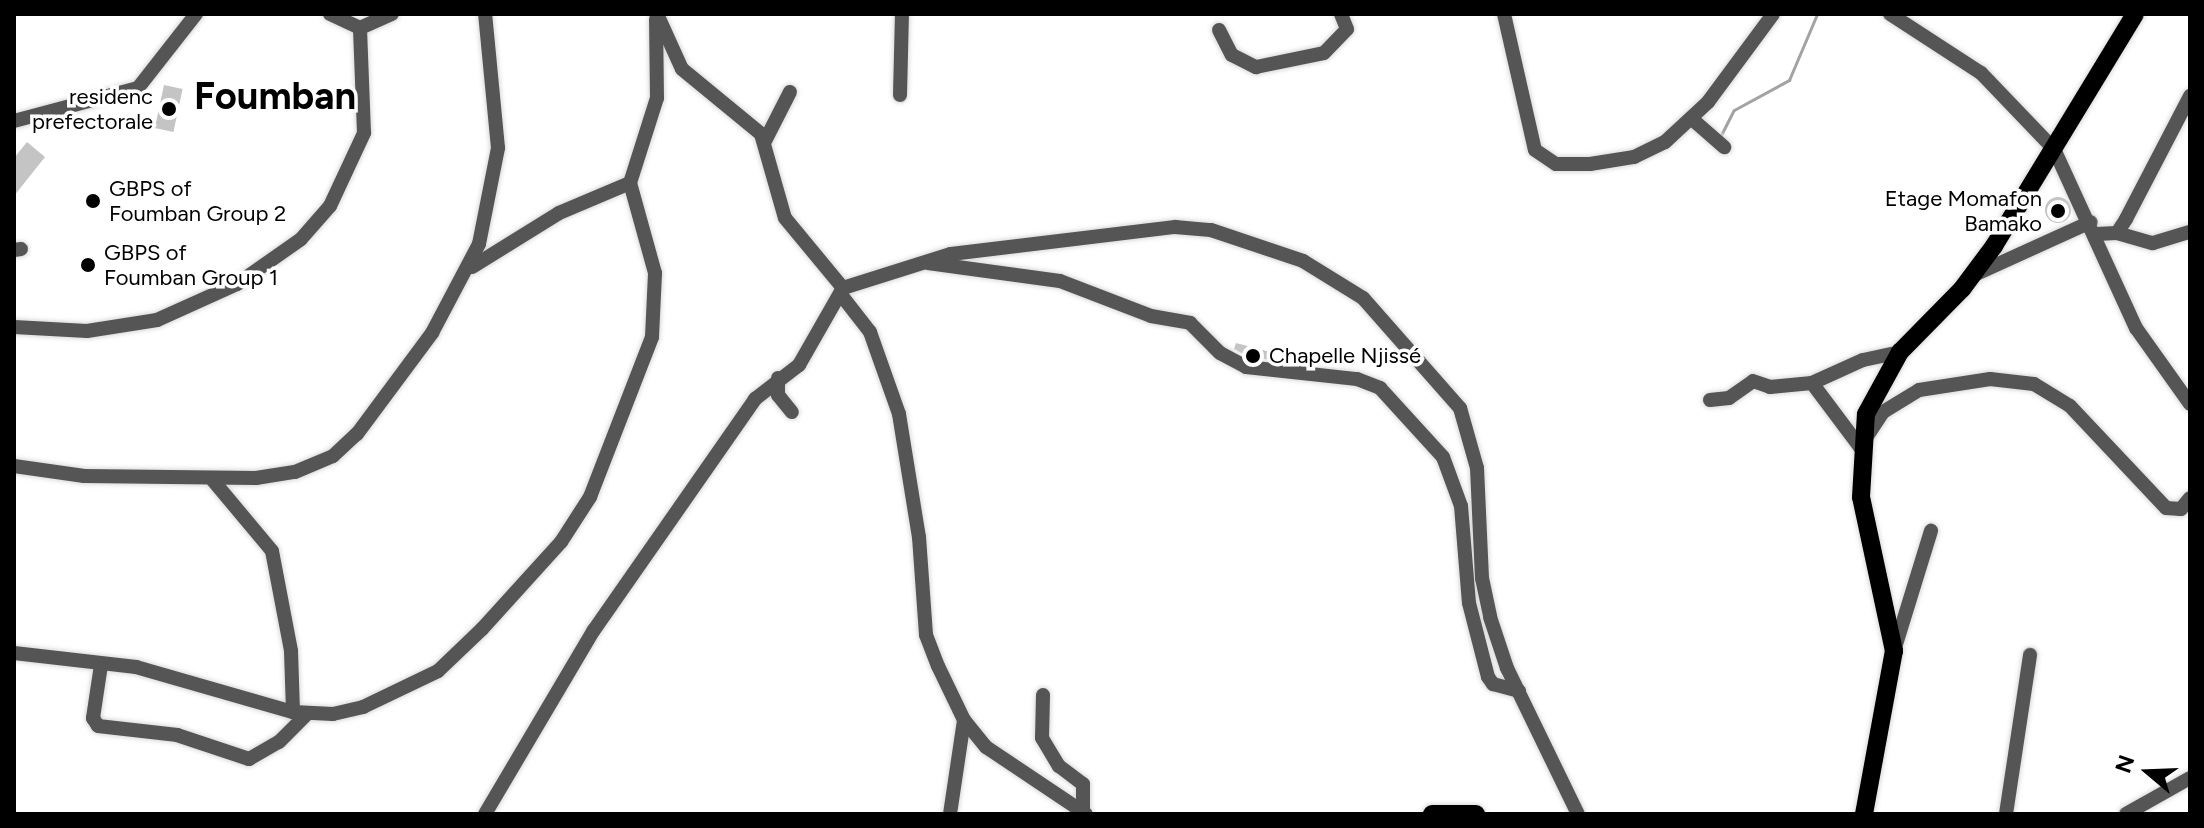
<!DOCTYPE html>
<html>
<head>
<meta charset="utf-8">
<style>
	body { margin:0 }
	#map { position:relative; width:2204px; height:828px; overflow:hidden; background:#fff; font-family:Figtree,sans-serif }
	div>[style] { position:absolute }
	.stream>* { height:3px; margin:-1.5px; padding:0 1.5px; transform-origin:1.5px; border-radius:1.5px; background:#a3a3a3 }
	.building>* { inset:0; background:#c4c4c4; transform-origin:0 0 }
	.round { border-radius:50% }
	.roads { filter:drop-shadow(0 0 2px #dbdbdb) drop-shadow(0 0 2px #dbdbdb) }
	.minor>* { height:14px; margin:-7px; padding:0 7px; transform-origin:7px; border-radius:7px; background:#555 }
	.major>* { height:18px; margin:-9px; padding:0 9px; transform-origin:9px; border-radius:9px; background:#000 }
	.dots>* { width:22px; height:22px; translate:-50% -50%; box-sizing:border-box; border:4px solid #fff; border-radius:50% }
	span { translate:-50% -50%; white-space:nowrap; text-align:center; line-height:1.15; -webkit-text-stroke:7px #fff; paint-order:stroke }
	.poi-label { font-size:22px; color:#000 }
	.right { translate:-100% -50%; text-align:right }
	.left { translate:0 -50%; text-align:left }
	.town-label { font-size:38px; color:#000; font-weight:700 }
	.frame { position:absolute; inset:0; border:16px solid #000; pointer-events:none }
	.north { position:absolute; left:2108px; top:732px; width:80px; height:80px; -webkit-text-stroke:6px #fff; paint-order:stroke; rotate:289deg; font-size:22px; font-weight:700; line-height:32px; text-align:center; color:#000 }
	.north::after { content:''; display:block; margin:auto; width:28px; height:36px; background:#000; clip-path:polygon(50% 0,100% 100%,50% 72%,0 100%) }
</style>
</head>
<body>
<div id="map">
	<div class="stream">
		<div style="left:1721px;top:135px;width:28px;rotate:-63deg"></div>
		<div style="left:1734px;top:110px;width:63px;rotate:-28.6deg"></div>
		<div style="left:1789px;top:80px;width:72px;rotate:-67deg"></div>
	</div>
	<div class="building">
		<div style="left:164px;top:85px;width:19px;height:44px;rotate:12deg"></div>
		<div style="clip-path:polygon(27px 142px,45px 157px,14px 196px,14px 158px)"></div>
		<div class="round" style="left:2045px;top:197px;width:26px;height:26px"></div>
		<div style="clip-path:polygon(1236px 343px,1274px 353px,1272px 360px,1249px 357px,1234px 349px)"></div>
	</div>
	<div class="roads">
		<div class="minor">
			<div style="left:330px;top:14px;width:33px;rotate:25deg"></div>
			<div style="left:360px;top:28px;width:35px;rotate:-24deg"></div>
			<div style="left:657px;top:14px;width:60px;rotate:65.6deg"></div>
			<div style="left:682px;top:69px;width:102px;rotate:39.4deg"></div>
			<div style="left:761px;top:134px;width:87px;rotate:74.1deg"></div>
			<div style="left:785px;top:218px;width:91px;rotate:50.4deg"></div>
			<div style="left:843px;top:288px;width:113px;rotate:-17.5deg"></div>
			<div style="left:951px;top:254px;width:226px;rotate:-6.9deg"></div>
			<div style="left:1175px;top:227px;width:36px;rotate:5deg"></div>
			<div style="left:1211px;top:230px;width:97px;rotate:18.6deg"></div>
			<div style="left:1303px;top:261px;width:70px;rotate:31.7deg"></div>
			<div style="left:1363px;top:298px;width:147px;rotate:48.6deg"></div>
			<div style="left:1460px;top:408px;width:62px;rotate:74.2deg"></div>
			<div style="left:1477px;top:468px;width:110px;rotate:87.4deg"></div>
			<div style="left:1482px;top:578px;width:40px;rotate:78deg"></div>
			<div style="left:1490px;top:617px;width:54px;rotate:71.6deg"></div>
			<div style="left:1507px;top:668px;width:162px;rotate:64.1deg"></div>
			<div style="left:1504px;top:14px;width:139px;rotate:77.2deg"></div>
			<div style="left:1535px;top:150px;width:25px;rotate:34deg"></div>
			<div style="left:1556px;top:164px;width:34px"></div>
			<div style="left:1590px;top:164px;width:45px;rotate:-9deg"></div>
			<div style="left:1634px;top:157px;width:34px;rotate:-26deg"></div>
			<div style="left:1665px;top:142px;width:59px;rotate:-42.9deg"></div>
			<div style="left:1708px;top:102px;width:109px;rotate:-53.5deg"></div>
			<div style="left:1890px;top:14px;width:108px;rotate:33deg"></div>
			<div style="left:1981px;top:73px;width:105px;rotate:46.2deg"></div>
			<div style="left:2054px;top:149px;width:197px;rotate:65.4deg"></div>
			<div style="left:2136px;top:328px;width:93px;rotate:54.6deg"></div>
			<div style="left:1219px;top:30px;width:28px;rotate:63deg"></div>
			<div style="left:1232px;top:55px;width:27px;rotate:27deg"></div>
			<div style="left:1256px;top:67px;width:69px;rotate:-11.6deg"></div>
			<div style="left:1324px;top:53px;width:33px;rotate:-46deg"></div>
			<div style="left:1347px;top:29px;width:16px;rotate:-112deg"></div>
			<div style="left:900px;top:95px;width:81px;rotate:-88.6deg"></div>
			<div style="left:1692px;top:119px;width:43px;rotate:41.2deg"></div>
			<div style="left:14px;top:121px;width:128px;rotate:-14.9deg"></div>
			<div style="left:138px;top:88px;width:94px;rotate:-51.9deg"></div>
			<div style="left:765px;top:141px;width:55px;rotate:-63deg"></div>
			<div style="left:2117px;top:233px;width:37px;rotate:16deg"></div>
			<div style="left:2153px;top:243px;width:39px;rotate:-17deg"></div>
			<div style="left:2096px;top:234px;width:21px;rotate:-3deg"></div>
			<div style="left:2117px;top:233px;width:17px;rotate:-57deg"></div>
			<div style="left:2126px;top:219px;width:139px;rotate:-62.5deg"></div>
			<div style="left:14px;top:250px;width:7px;rotate:-8deg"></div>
			<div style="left:928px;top:263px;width:133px;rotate:7.8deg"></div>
			<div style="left:1060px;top:281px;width:97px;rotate:21deg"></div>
			<div style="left:1151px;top:316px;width:40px;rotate:10deg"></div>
			<div style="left:1190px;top:323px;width:42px;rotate:45deg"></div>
			<div style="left:1220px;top:353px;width:30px;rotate:28deg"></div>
			<div style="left:1246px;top:367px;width:112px;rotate:6.2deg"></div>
			<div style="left:1357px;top:379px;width:25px;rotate:21deg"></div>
			<div style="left:1380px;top:388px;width:93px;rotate:47.6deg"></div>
			<div style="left:1443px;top:457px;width:52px;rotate:69.8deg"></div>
			<div style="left:1461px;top:506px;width:97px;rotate:85.3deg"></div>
			<div style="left:1469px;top:603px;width:76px;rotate:75.6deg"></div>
			<div style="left:1488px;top:677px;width:9px;rotate:54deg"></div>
			<div style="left:1493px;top:684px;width:27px;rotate:15deg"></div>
			<div style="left:472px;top:267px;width:102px;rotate:-31.8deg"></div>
			<div style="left:559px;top:213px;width:77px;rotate:-22.9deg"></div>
			<div style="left:1974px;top:275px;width:128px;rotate:-24.4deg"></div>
			<div style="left:842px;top:296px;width:46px;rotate:52.1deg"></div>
			<div style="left:870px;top:332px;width:87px;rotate:70.5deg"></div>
			<div style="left:899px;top:414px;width:125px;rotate:80.8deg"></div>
			<div style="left:919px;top:537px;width:98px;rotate:85.9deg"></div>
			<div style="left:926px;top:635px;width:33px;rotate:69deg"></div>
			<div style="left:938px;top:666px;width:60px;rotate:64.3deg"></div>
			<div style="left:964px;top:720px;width:35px;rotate:51deg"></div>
			<div style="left:986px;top:747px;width:120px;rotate:33.8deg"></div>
			<div style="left:14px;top:327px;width:73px;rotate:3.1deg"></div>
			<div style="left:87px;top:331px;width:71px;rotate:-8.9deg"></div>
			<div style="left:157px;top:320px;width:88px;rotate:-24.2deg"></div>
			<div style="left:237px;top:284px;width:78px;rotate:-35.1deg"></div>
			<div style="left:301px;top:239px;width:44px;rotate:-48.7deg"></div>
			<div style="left:330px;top:206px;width:81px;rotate:-65deg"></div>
			<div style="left:364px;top:133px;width:105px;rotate:-92.2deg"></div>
			<div style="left:778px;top:378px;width:17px;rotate:90deg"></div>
			<div style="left:778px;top:395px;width:22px;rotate:51deg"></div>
			<div style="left:1812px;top:383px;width:56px;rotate:-24.3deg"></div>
			<div style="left:1863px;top:360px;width:38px;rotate:-12deg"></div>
			<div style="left:1710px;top:400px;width:19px;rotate:-6deg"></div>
			<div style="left:1729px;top:398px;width:29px;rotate:-35deg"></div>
			<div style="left:1753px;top:381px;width:18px;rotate:19deg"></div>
			<div style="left:1770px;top:387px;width:42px;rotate:-5.4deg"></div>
			<div style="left:1812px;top:383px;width:80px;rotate:53.1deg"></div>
			<div style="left:1860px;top:447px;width:42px;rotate:-56.7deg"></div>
			<div style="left:1883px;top:412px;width:42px;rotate:-31.4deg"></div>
			<div style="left:1919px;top:390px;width:72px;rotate:-8.8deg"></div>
			<div style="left:1990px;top:379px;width:44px;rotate:6.5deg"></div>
			<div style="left:2034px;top:384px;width:42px;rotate:31.4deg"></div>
			<div style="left:2070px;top:406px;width:140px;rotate:46.7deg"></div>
			<div style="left:2166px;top:508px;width:15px;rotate:4deg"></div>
			<div style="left:2181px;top:509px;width:14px;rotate:-51deg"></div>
			<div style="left:14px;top:466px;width:71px;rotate:8.1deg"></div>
			<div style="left:84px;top:476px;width:172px;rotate:0.7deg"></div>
			<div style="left:256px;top:478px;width:39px;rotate:-9deg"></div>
			<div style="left:295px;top:472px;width:41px;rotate:-22.8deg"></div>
			<div style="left:333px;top:456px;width:33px;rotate:-43deg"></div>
			<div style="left:357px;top:434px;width:126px;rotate:-53.4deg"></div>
			<div style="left:432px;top:333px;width:101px;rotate:-62.2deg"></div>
			<div style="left:479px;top:244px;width:98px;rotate:-78.8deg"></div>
			<div style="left:498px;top:148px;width:135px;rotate:-95.5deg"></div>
			<div style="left:211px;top:478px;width:95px;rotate:50.1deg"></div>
			<div style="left:272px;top:551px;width:102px;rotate:79.2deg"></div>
			<div style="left:291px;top:651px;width:61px;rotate:88.1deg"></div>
			<div style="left:1894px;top:651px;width:126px;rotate:-72.9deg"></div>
			<div style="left:14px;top:653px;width:123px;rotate:6.5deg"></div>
			<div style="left:136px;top:667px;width:163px;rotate:16deg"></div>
			<div style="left:293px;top:712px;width:40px;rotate:2.9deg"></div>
			<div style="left:333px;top:714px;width:31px;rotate:-13deg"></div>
			<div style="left:363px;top:707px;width:83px;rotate:-25.6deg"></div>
			<div style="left:438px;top:671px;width:61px;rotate:-43.7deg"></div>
			<div style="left:482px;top:629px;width:118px;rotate:-47.8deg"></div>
			<div style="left:561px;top:542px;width:54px;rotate:-57.2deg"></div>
			<div style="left:590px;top:497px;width:172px;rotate:-68.8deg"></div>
			<div style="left:652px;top:337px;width:64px;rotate:-87.3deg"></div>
			<div style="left:655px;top:273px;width:93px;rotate:-105.5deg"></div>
			<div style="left:630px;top:183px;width:89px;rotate:-72.4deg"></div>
			<div style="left:657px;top:98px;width:79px;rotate:-90.7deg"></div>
			<div style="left:101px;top:665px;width:54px;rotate:98.6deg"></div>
			<div style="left:93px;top:718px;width:9px;rotate:58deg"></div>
			<div style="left:98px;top:726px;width:80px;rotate:6.5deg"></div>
			<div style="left:177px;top:735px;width:76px;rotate:18.4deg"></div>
			<div style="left:249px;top:759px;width:34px;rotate:-30deg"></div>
			<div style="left:279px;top:742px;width:38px;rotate:-45deg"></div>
			<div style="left:1043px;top:695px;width:43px;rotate:91.3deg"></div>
			<div style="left:1042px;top:738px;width:33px;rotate:59deg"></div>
			<div style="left:1059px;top:766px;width:30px;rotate:37deg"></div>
			<div style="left:1083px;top:784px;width:28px;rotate:90deg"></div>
			<div style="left:485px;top:814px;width:214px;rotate:-59.4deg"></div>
			<div style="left:594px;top:630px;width:282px;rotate:-55.1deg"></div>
			<div style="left:755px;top:399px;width:56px;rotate:-37.7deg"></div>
			<div style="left:799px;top:365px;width:89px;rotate:-60.3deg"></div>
			<div style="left:950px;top:814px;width:95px;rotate:-81.5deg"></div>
			<div style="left:2006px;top:814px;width:161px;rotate:-81.4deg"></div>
			<div style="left:2126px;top:814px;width:73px;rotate:-29.4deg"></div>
		</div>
		<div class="major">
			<div style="left:1432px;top:814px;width:44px"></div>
			<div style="left:1864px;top:814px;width:166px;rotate:-79.6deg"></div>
			<div style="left:1894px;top:651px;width:157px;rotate:-102.1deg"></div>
			<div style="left:1861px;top:497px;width:83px;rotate:-86.6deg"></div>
			<div style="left:1866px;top:414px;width:71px;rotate:-61.3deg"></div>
			<div style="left:1900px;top:352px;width:88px;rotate:-45.5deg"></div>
			<div style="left:1962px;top:289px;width:54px;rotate:-53.3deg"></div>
			<div style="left:1994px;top:246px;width:271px;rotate:-58.7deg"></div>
		</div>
	</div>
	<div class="dots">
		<div style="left:169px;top:109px;background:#000"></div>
		<div style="left:93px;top:201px;background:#000"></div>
		<div style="left:2058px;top:211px;background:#000"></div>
		<div style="left:88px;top:265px;background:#000"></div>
		<div style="left:1253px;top:356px;background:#000"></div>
	</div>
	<div class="poi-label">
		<span class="right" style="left:153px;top:109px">residenc<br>prefectorale</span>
		<span class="left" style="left:109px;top:201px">GBPS of<br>Foumban Group 2</span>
		<span class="right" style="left:2042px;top:211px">Etage Momafon<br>Bamako</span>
		<span class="left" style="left:104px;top:265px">GBPS of<br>Foumban Group 1</span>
		<span class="left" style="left:1269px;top:356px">Chapelle Njissé</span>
	</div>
	<div class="town-label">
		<span style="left:275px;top:97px">Foumban</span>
	</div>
	<div class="frame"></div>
	<div class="north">N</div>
</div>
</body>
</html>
